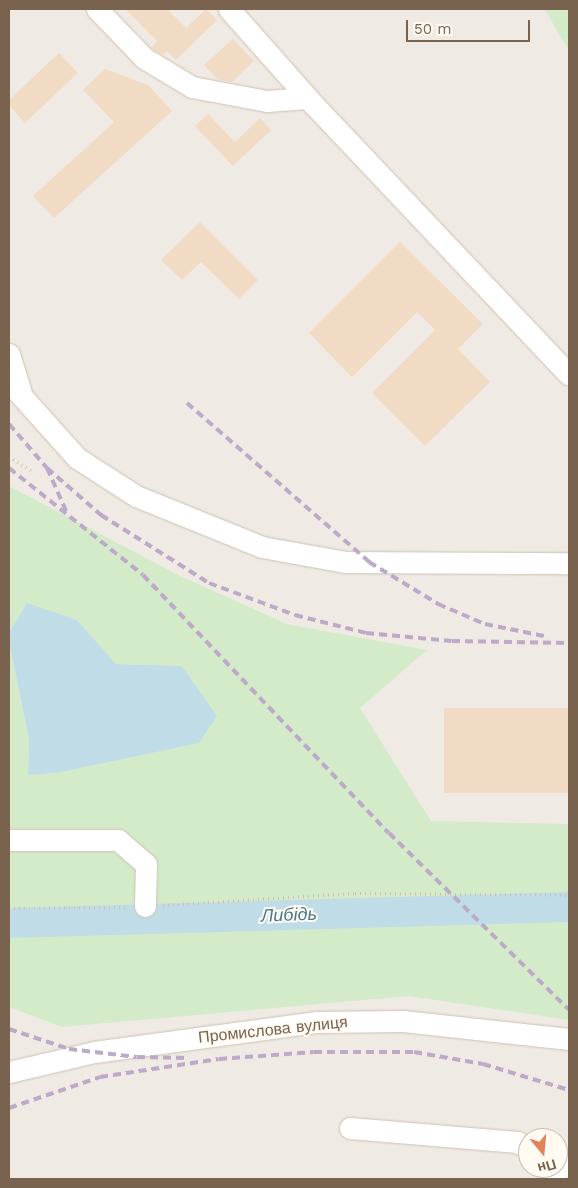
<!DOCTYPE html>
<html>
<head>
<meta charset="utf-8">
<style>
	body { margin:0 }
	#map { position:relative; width:578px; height:1188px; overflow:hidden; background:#fcf8ec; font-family:"Work Sans",sans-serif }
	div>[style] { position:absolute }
	.industrial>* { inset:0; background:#efeae4 }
	.green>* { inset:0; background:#d4ebca }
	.water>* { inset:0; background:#c0dde7 }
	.river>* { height:30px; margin:-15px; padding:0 15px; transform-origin:15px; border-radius:15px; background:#c0dde7 }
	.building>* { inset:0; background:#f2dbc4; transform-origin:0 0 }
	.path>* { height:3px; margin-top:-1.5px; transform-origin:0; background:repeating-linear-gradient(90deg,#d7bea7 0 1px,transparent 0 5px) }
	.roads { filter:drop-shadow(0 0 1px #d0c1b1) drop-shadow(0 0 1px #d0c1b1) }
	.minor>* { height:21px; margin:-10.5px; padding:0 10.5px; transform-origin:10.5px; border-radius:10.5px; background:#fff }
	.rail>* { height:4px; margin-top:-2px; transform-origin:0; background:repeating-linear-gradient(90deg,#bda9c8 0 8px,transparent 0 13px) }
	span { translate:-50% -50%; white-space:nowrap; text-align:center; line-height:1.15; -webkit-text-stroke:4px #fffbf3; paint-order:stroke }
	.street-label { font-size:16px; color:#79624e }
	.water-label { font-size:18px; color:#48798b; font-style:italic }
	.frame { position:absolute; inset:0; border:10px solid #79624e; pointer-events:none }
	.north { position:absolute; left:518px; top:1128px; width:50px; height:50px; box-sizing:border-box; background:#fffbf3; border:1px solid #c9beb1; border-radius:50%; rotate:163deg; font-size:14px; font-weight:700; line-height:20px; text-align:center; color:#79624e }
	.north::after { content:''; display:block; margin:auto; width:18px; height:22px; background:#e28356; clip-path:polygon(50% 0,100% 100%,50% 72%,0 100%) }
	.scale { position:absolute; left:406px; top:20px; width:124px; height:22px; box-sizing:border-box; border:2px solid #79624e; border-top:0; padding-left:6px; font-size:15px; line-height:18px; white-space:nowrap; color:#79624e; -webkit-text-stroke:4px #fffbf3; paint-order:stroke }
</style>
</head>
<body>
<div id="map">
	<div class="industrial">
		<div style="clip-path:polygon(evenodd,9px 9px,569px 9px,569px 1179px,9px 1179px,9px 9px,528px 1138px,558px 1138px,558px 1168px,528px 1168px,528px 1138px)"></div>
	</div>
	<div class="green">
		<div style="clip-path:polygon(545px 9px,569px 9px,569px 50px,561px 38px)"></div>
		<div style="clip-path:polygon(9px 486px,180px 576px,287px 624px,427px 650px,360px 708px,431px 821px,569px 824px,569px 1020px,409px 996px,62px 1027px,9px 1007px,9px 642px,29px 739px,28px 775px,57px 773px,198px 743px,182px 666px,115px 664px,77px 620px,27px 604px,9px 633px)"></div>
	</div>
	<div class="water">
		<div style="clip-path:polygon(27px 603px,77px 620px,116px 664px,182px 666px,217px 716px,199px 743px,57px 773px,28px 775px,29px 739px,9px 642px,9px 633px)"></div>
	</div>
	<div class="river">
		<div style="left:9px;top:923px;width:560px;rotate:-1.64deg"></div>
	</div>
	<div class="building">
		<div style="clip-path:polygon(125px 9px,167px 9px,186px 28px,206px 9px,217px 20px,176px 60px,167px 51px,163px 55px,152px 48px,157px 41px)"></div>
		<div style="clip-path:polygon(233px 39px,254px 61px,232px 82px,217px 79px,204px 65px)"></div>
		<div style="clip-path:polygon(59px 53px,78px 73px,25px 123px,9px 105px,9px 100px)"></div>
		<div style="clip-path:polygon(105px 69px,148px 85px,172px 111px,54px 218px,33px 196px,114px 122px,83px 90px)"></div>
		<div style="clip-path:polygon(208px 114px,235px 142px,260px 118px,271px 130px,233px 166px,195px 126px)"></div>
		<div style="clip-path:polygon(200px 222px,258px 280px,239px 299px,201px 262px,182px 280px,161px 260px)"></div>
		<div style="clip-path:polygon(400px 242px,483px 324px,458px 349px,490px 382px,425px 446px,372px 393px,435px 330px,417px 312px,352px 377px,309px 333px)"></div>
		<div style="left:444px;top:708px;width:125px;height:85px"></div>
	</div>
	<div class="path">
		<div style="left:9px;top:456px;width:27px;rotate:34deg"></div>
		<div style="left:163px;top:905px;width:192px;rotate:-3.6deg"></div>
		<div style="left:355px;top:893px;width:214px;rotate:0.5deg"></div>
		<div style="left:9px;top:908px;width:118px;rotate:-0.5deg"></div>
	</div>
	<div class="roads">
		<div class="minor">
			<div style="left:97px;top:9px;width:68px;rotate:46.2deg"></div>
			<div style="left:144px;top:58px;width:56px;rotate:31.1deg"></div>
			<div style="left:192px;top:87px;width:76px;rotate:10.6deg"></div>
			<div style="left:267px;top:101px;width:40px;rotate:-4.3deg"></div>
			<div style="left:229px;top:9px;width:128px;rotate:48.5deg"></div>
			<div style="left:314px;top:105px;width:371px;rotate:46.6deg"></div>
			<div style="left:9px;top:354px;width:44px;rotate:72.8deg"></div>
			<div style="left:9px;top:382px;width:102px;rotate:48.2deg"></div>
			<div style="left:77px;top:458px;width:70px;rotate:32.8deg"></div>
			<div style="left:136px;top:496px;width:136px;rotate:22deg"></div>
			<div style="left:262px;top:547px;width:84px;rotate:10.2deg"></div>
			<div style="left:345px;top:562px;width:224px;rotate:0.3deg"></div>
			<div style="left:9px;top:840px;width:109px"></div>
			<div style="left:118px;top:840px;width:37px;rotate:41deg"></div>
			<div style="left:146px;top:864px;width:42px;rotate:91.4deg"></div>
			<div style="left:9px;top:1072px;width:87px;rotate:-13.2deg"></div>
			<div style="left:94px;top:1052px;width:225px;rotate:-7.7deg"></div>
			<div style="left:317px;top:1022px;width:86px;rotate:-0.7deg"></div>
			<div style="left:403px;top:1021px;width:167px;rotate:6.2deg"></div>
			<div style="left:350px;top:1128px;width:168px;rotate:4.8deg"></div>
			<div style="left:517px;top:1142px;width:13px;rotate:29deg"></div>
			<div style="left:550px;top:1179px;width:28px;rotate:-46deg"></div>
		</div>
	</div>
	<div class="rail">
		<div style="left:187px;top:403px;width:242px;rotate:41.1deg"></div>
		<div style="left:369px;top:562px;width:81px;rotate:31.3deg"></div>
		<div style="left:438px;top:604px;width:51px;rotate:23.1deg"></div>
		<div style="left:485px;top:624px;width:65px;rotate:11.5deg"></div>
		<div style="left:9px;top:424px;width:58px;rotate:49.2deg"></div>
		<div style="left:47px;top:468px;width:49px;rotate:66deg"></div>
		<div style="left:9px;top:468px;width:171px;rotate:38.6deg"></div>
		<div style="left:143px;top:575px;width:356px;rotate:46.4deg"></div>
		<div style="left:389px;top:833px;width:252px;rotate:44.5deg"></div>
		<div style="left:47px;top:468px;width:72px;rotate:41deg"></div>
		<div style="left:101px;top:515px;width:128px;rotate:32.2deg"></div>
		<div style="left:209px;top:583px;width:92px;rotate:20.4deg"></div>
		<div style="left:295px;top:615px;width:73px;rotate:14.2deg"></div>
		<div style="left:366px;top:633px;width:86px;rotate:5.3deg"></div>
		<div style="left:452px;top:641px;width:117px;rotate:1deg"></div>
		<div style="left:9px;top:1029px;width:63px;rotate:18.4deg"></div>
		<div style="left:69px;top:1049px;width:68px;rotate:6.7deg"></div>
		<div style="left:137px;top:1057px;width:52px;rotate:1.1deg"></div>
		<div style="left:9px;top:1108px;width:96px;rotate:-18.8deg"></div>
		<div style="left:100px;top:1077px;width:120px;rotate:-8.6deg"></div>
		<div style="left:219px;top:1059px;width:95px;rotate:-4.2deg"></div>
		<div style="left:314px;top:1052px;width:100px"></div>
		<div style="left:414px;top:1052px;width:70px;rotate:9.9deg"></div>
		<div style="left:483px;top:1064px;width:90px;rotate:16.8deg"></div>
	</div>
	<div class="street-label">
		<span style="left:273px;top:1030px;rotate:-6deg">Промислова вулиця</span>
	</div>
	<div class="water-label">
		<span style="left:289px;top:915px;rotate:-2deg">Либідь</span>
	</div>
	<div class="frame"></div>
	<div class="north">Пн</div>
	<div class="scale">50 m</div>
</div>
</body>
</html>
